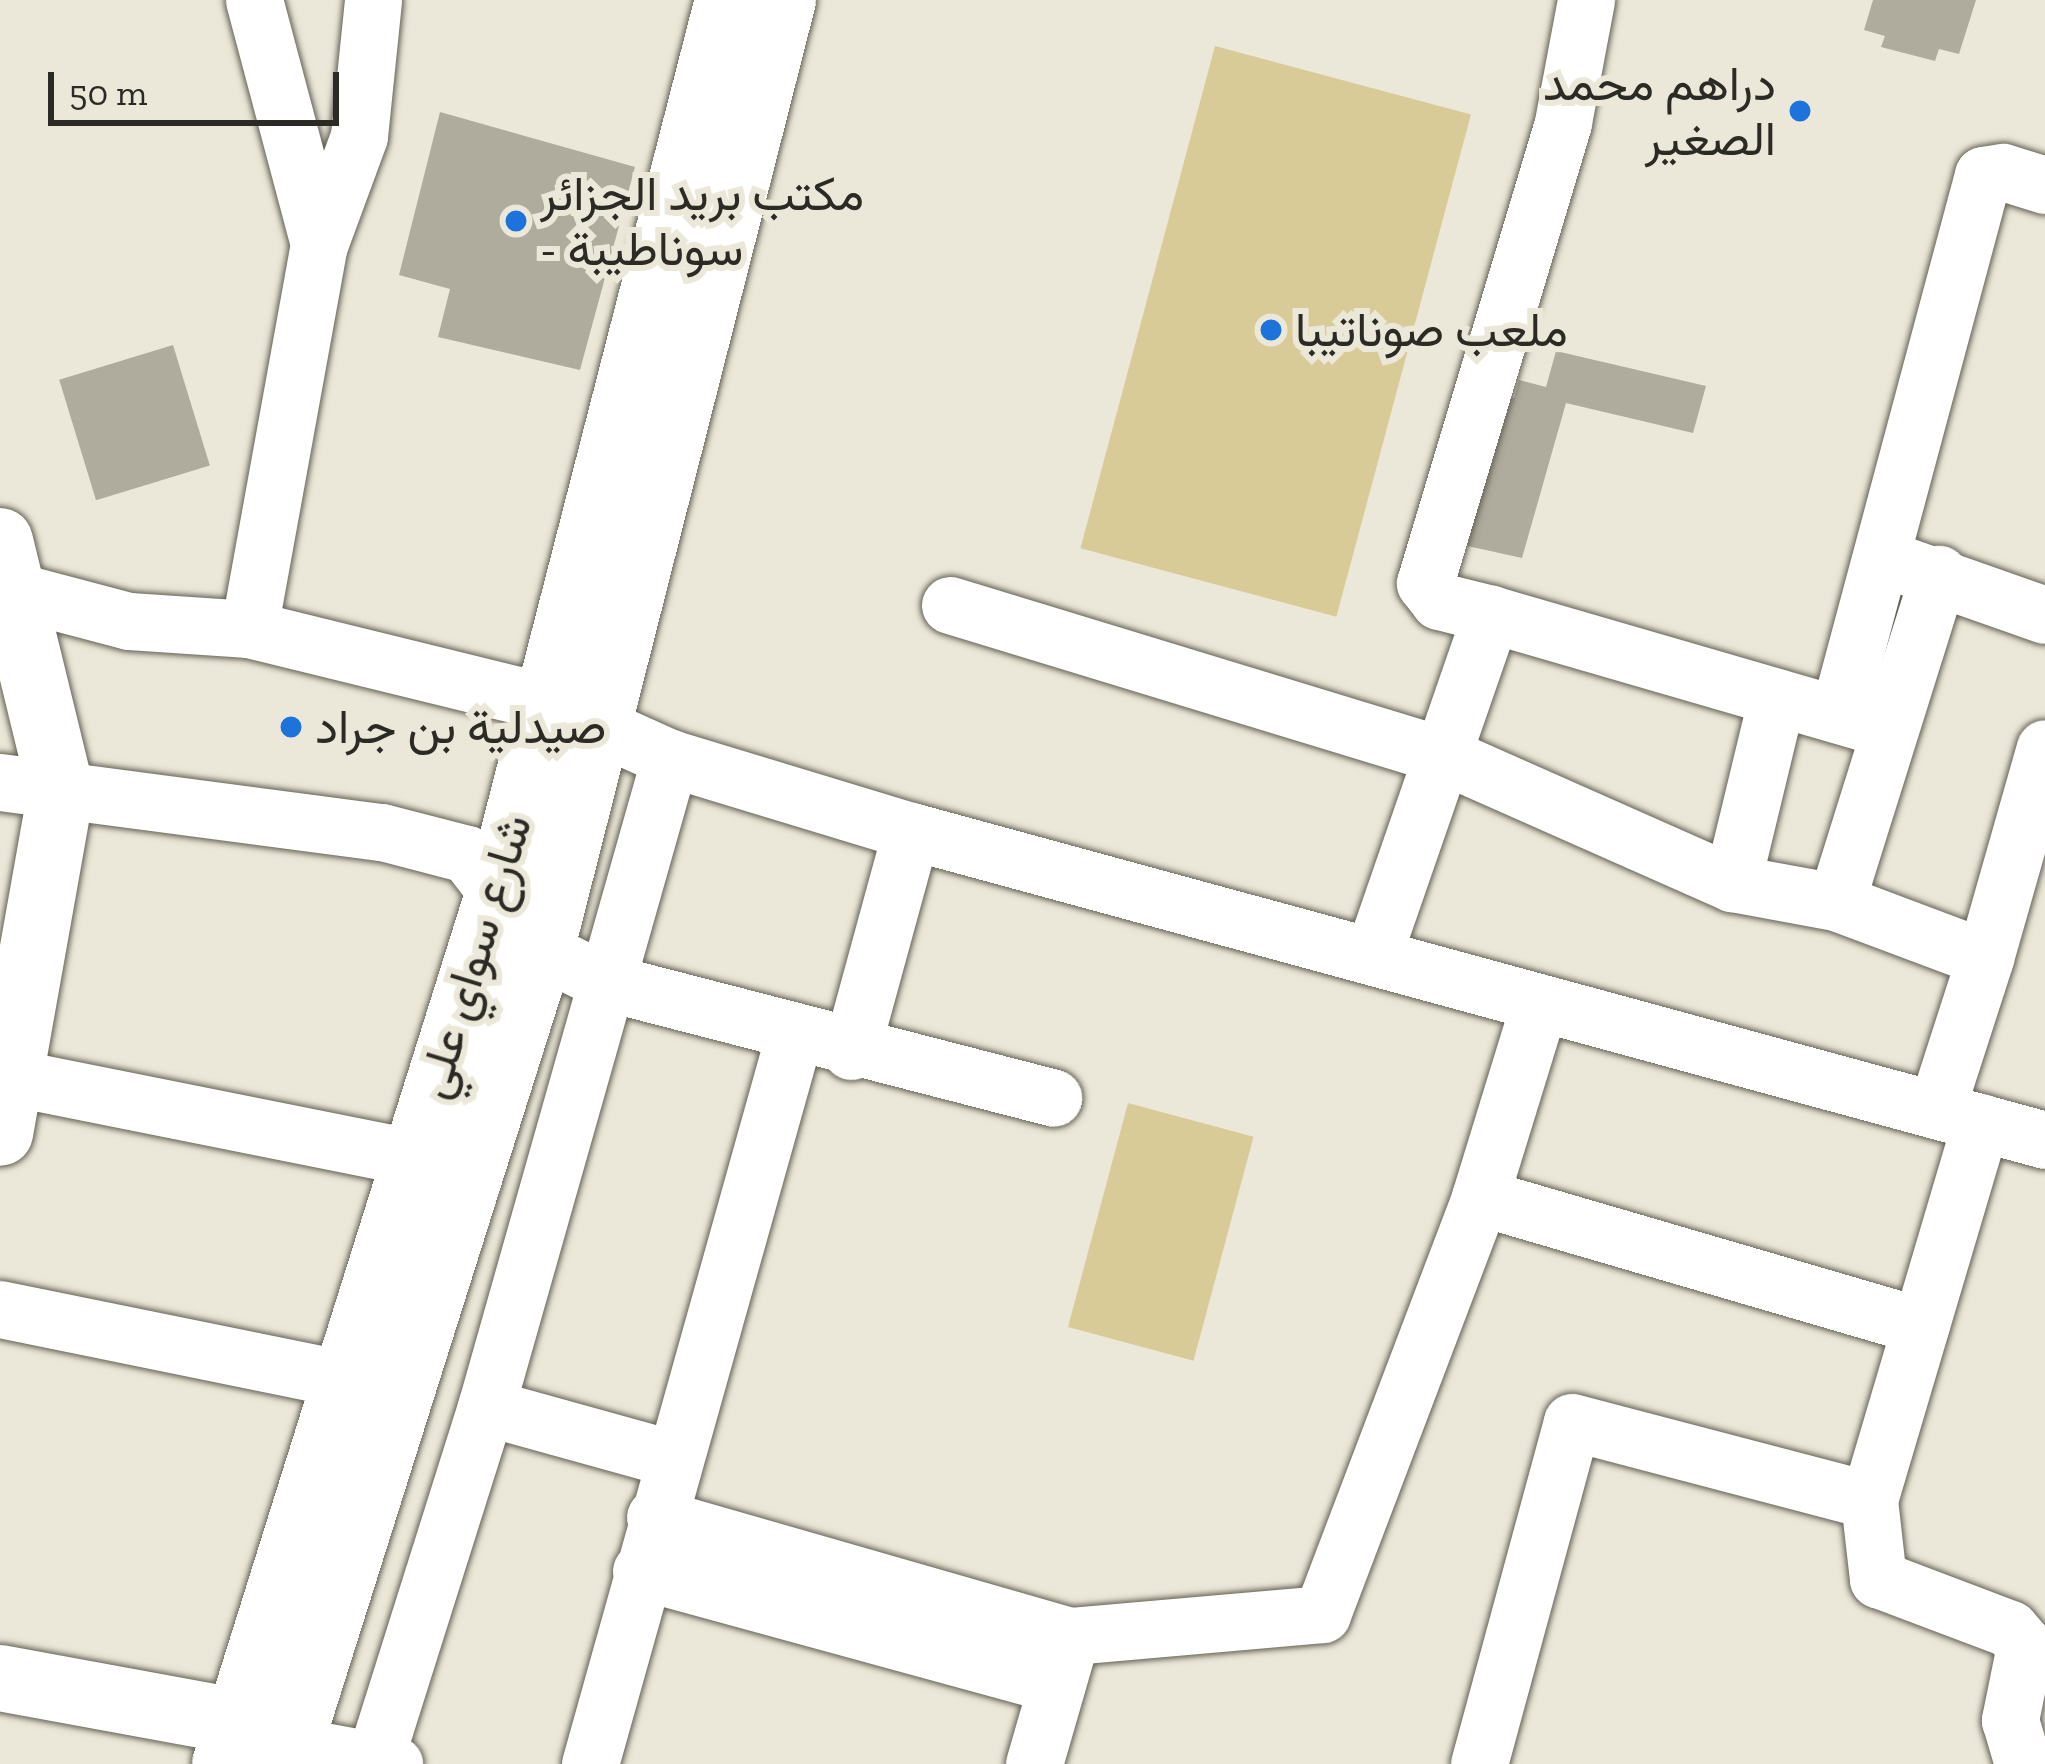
<!DOCTYPE html>
<html>
<head>
<meta charset="utf-8">
<style>
	body { margin:0 }
	#map { position:relative; width:2045px; height:1764px; overflow:hidden; background:#ece8d9; font-family:"Zilla Slab",Vazirmatn,serif }
	div>[style] { position:absolute }
	.green>* { inset:0; background:#d9cb98; transform-origin:0 0 }
	.building>* { inset:0; background:#afab9d; transform-origin:0 0 }
	.roads { filter:drop-shadow(0 0 3px #646154) drop-shadow(0 0 3px #646154) }
	.minor>* { height:57px; margin:-28.5px; padding:0 28.5px; transform-origin:28.5px; border-radius:28.5px; background:#fff }
	.major>* { height:66px; margin:-33px; padding:0 33px; transform-origin:33px; border-radius:33px; background:#fff }
	.dots>* { width:33px; height:33px; translate:-50% -50%; box-sizing:border-box; border:6px solid #ece8d9; border-radius:50% }
	span { translate:-50% -50%; white-space:nowrap; text-align:center; line-height:1.15; -webkit-text-stroke:12px #ece8d9; paint-order:stroke }
	.poi-label { font-size:48px; color:#2c2a25 }
	.right { translate:-100% -50%; text-align:right }
	.left { translate:0 -50%; text-align:left }
	.street-label { font-size:48px; color:#2c2a25 }
	.scale { position:absolute; left:48px; top:72px; width:291px; height:54px; box-sizing:border-box; border:6px solid #2c2a25; border-top:0; padding-left:15px; font-size:36px; line-height:42px; white-space:nowrap; color:#2c2a25; -webkit-text-stroke:9px #ece8d9; paint-order:stroke }
</style>
</head>
<body>
<div id="map">
	<div class="green">
		<div style="left:1215px;top:46px;width:265px;height:520px;rotate:15deg"></div>
		<div style="left:1128px;top:1103px;width:130px;height:232px;rotate:15deg"></div>
	</div>
	<div class="building">
		<div style="clip-path:polygon(1873px 0,1976px 0,1959px 54px,1939px 49px,1935px 61px,1881px 47px,1885px 36px,1864px 30px)"></div>
		<div style="clip-path:polygon(440px 112px,635px 167px,580px 370px,438px 337px,450px 289px,399px 275px)"></div>
		<div style="left:173px;top:345px;width:126px;height:119px;rotate:73deg"></div>
		<div style="clip-path:polygon(1556px 351px,1706px 386px,1693px 433px,1566px 403px,1522px 558px,1463px 545px,1505px 396px,1514px 398px,1519px 380px,1546px 387px)"></div>
	</div>
	<div class="roads">
		<div class="minor">
			<div style="left:254px;top:0;width:253px;rotate:75.1deg"></div>
			<div style="left:1906px;top:566px;width:147px;rotate:19.4deg"></div>
			<div style="left:0;top:587px;width:133px;rotate:14.8deg"></div>
			<div style="left:129px;top:621px;width:120px;rotate:3.8deg"></div>
			<div style="left:249px;top:629px;width:303px;rotate:13.8deg"></div>
			<div style="left:543px;top:701px;width:139px;rotate:24.2deg"></div>
			<div style="left:670px;top:758px;width:252px;rotate:16.9deg"></div>
			<div style="left:911px;top:831px;width:1175px;rotate:15.24deg"></div>
			<div style="left:950px;top:605px;width:518px;rotate:16.96deg"></div>
			<div style="left:1445px;top:756px;width:314px;rotate:23.9deg"></div>
			<div style="left:1732px;top:883px;width:106px;rotate:10.4deg"></div>
			<div style="left:1836px;top:902px;width:159px;rotate:20.6deg"></div>
			<div style="left:1985px;top:958px;width:218px;rotate:-74.1deg"></div>
			<div style="left:1491px;top:614px;width:54px;rotate:-166deg"></div>
			<div style="left:1439px;top:601px;width:23px;rotate:-128deg"></div>
			<div style="left:1425px;top:583px;width:481px;rotate:-73.3deg"></div>
			<div style="left:1563px;top:122px;width:124px;rotate:-79.3deg"></div>
			<div style="left:249px;top:629px;width:390px;rotate:-79.7deg"></div>
			<div style="left:319px;top:245px;width:116px;rotate:-69.8deg"></div>
			<div style="left:359px;top:136px;width:137px;rotate:-84.1deg"></div>
			<div style="left:1839px;top:712px;width:556px;rotate:-74.99deg"></div>
			<div style="left:1983px;top:175px;width:20px;rotate:-9deg"></div>
			<div style="left:2003px;top:172px;width:44px;rotate:17.2deg"></div>
			<div style="left:0;top:782px;width:385px;rotate:7.5deg"></div>
			<div style="left:382px;top:832px;width:88px;rotate:14.5deg"></div>
			<div style="left:467px;top:854px;width:121px;rotate:52.4deg"></div>
			<div style="left:541px;top:950px;width:72px;rotate:26.2deg"></div>
			<div style="left:606px;top:982px;width:462px;rotate:14.5deg"></div>
			<div style="left:1732px;top:883px;width:191px;rotate:-76.4deg"></div>
			<div style="left:1836px;top:902px;width:344px;rotate:-72.6deg"></div>
			<div style="left:1373px;top:955px;width:361px;rotate:-70.9deg"></div>
			<div style="left:1491px;top:614px;width:413px;rotate:16.2deg"></div>
			<div style="left:851px;top:1051px;width:228px;rotate:-74.7deg"></div>
			<div style="left:0;top:1075px;width:420px;rotate:11.3deg"></div>
			<div style="left:1936px;top:1110px;width:160px;rotate:-72.1deg"></div>
			<div style="left:1480px;top:1197px;width:459px;rotate:16.3deg"></div>
			<div style="left:0;top:1309px;width:350px;rotate:11.5deg"></div>
			<div style="left:486px;top:1407px;width:191px;rotate:15.5deg"></div>
			<div style="left:1869px;top:1500px;width:80px;rotate:83.5deg"></div>
			<div style="left:1878px;top:1579px;width:141px;rotate:20.7deg"></div>
			<div style="left:2010px;top:1629px;width:23px;rotate:49deg"></div>
			<div style="left:2025px;top:1646px;width:76px;rotate:101.5deg"></div>
			<div style="left:2010px;top:1720px;width:46px;rotate:73.5deg"></div>
			<div style="left:655px;top:1517px;width:433px;rotate:16deg"></div>
			<div style="left:641px;top:1571px;width:431px;rotate:15.3deg"></div>
			<div style="left:291px;top:1745px;width:105px;rotate:10.5deg"></div>
			<div style="left:375px;top:1759px;width:369px;rotate:-72.5deg"></div>
			<div style="left:486px;top:1407px;width:675px;rotate:-74.17deg"></div>
			<div style="left:590px;top:1764px;width:756px;rotate:-74.35deg"></div>
			<div style="left:1034px;top:1764px;width:133px;rotate:-73.9deg"></div>
			<div style="left:1071px;top:1636px;width:252px;rotate:-5deg"></div>
			<div style="left:1322px;top:1614px;width:446px;rotate:-69.2deg"></div>
			<div style="left:1480px;top:1197px;width:201px;rotate:-72.9deg"></div>
			<div style="left:1479px;top:1764px;width:354px;rotate:-74.8deg"></div>
			<div style="left:1572px;top:1422px;width:307px;rotate:14.7deg"></div>
			<div style="left:1869px;top:1500px;width:394px;rotate:-73.5deg"></div>
		</div>
		<div class="major">
			<div style="left:0;top:541px;width:257px;rotate:76.3deg"></div>
			<div style="left:61px;top:791px;width:347px;rotate:100.1deg"></div>
			<div style="left:0;top:1678px;width:244px;rotate:10.4deg"></div>
			<div style="left:240px;top:1722px;width:40px;rotate:23.4deg"></div>
			<div style="left:225px;top:1764px;width:908px;rotate:-72.56deg"></div>
			<div style="left:497px;top:898px;width:927px;rotate:-75.57deg"></div>
			<div style="left:284px;top:1764px;width:854px;rotate:-72.48deg"></div>
			<div style="left:541px;top:950px;width:980px;rotate:-75.71deg"></div>
		</div>
	</div>
	<div class="dots">
		<div style="left:1800px;top:111px;background:#1d72dc"></div>
		<div style="left:516px;top:221px;background:#1d72dc"></div>
		<div style="left:1271px;top:330px;background:#1d72dc"></div>
		<div style="left:291px;top:727px;background:#1d72dc"></div>
	</div>
	<div class="poi-label">
		<span class="right" style="left:1776px;top:111px">دراهم محمد<br>الصغير</span>
		<span class="left" style="left:540px;top:221px">مكتب بريد الجزائر<br>- سوناطيبة</span>
		<span class="left" style="left:1295px;top:330px">ملعب صوناتيبا</span>
		<span class="left" style="left:315px;top:727px">صيدلية بن جراد</span>
	</div>
	<div class="street-label">
		<span style="left:473px;top:956px;rotate:-73deg">شارع سواي علي</span>
	</div>
	<div class="scale">50 m</div>
</div>
</body>
</html>
